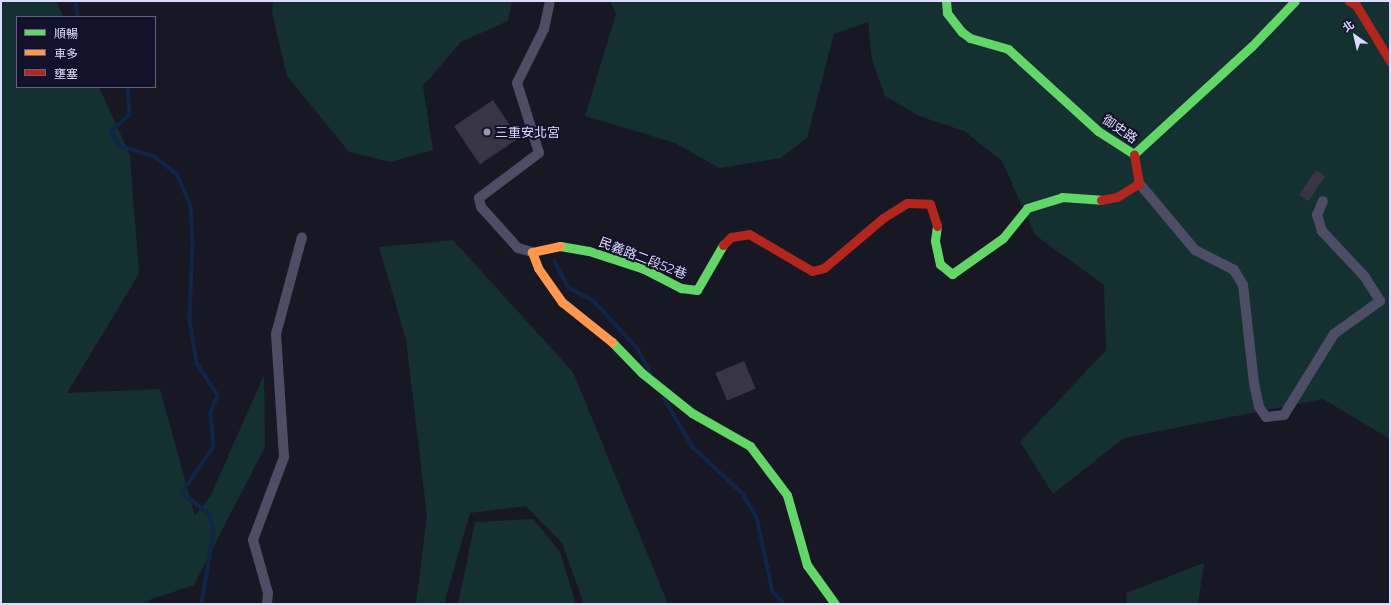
<!DOCTYPE html>
<html>
<head>
<meta charset="utf-8">
<style>
	body { margin:0 }
	#map { position:relative; width:1391px; height:605px; overflow:hidden; background:#181724; font-family:Montserrat,"Noto Sans TC",sans-serif }
	div>[style] { position:absolute }
	.green>* { inset:0; background:#153030 }
	.stream>* { height:3.5px; margin:-1.75px; padding:0 1.75px; transform-origin:1.75px; border-radius:1.75px; background:#0f2649 }
	.building>* { inset:0; background:#383646; transform-origin:0 0 }
	.street>* { height:10px; margin:-5px; padding:0 5px; transform-origin:5px; border-radius:5px; background:#4d4d65 }
	.fast>* { height:9px; margin:-4.5px; padding:0 4.5px; transform-origin:4.5px; border-radius:4.5px; background:#63d668 }
	.slow>* { height:9px; margin:-4.5px; padding:0 4.5px; transform-origin:4.5px; border-radius:4.5px; background:#ff974d }
	.jam>* { height:9px; margin:-4.5px; padding:0 4.5px; transform-origin:4.5px; border-radius:4.5px; background:#b3261e }
	.dots>* { width:11px; height:11px; translate:-50% -50%; box-sizing:border-box; border:2px solid #14112a; border-radius:50% }
	span { translate:-50% -50%; white-space:nowrap; text-align:center; line-height:1.15; -webkit-text-stroke:4px #14112a; paint-order:stroke }
	.street-label { font-size:13px; color:#dedcfe }
	.poi-label { font-size:13px; color:#dedcfe }
	.left { translate:0 -50%; text-align:left }
	.frame { position:absolute; inset:0; border:2px solid #dedcfe; pointer-events:none }
	.legend { position:absolute; left:16px; top:16px; width:140px; height:72px; box-sizing:border-box; background:#14112a; border:1px solid #65627f; margin:0; padding:5px 7px; list-style:none; font-size:12px; color:#dedcfe }
	.legend li { display:flex; align-items:center; gap:8px; height:20px }
	.legend b { width:20px; border:1px solid #65627f }
	.north { position:absolute; left:1335px; top:16px; width:40px; height:40px; -webkit-text-stroke:3px #14112a; paint-order:stroke; rotate:326deg; font-size:11px; font-weight:700; line-height:16px; text-align:center; color:#dedcfe }
	.north::after { content:''; display:block; margin:auto; width:14px; height:18px; background:#dedcfe; clip-path:polygon(50% 0,100% 100%,50% 72%,0 100%) }
</style>
</head>
<body>
<div id="map">
	<div class="green">
		<div style="clip-path:polygon(1px 1px,56px 1px,64px 17px,17px 17px,17px 87px,99px 87px,130px 155px,139px 274px,67px 393px,160px 389px,195px 516px,211px 495px,264px 375px,265px 447px,194px 585px,149px 600px,148px 604px,1px 604px)"></div>
		<div style="clip-path:polygon(273px 1px,512px 1px,508px 21px,461px 42px,423px 86px,433px 150px,390px 162px,349px 152px,287px 76px,272px 13px)"></div>
		<div style="clip-path:polygon(610px 1px,1390px 1px,1390px 439px,1323px 399px,1124px 438px,1053px 494px,1020px 442px,1106px 350px,1104px 285px,1035px 235px,1002px 161px,964px 131px,919px 116px,885px 96px,872px 60px,868px 22px,834px 34px,807px 138px,781px 158px,719px 168px,675px 143px,585px 116px,616px 14px)"></div>
		<div style="clip-path:polygon(453px 240px,573px 372px,668px 604px,584px 604px,562px 543px,526px 506px,470px 513px,444px 604px,416px 604px,427px 516px,406px 340px,379px 247px)"></div>
		<div style="clip-path:polygon(533px 519px,560px 552px,576px 604px,458px 604px,475px 522px)"></div>
		<div style="clip-path:polygon(1204px 563px,1198px 604px,1127px 604px,1126px 593px)"></div>
	</div>
	<div class="stream">
		<div style="left:76px;top:1px;width:16px;rotate:83deg"></div>
		<div style="left:128px;top:87px;width:28px;rotate:86deg"></div>
		<div style="left:130px;top:115px;width:25px;rotate:138deg"></div>
		<div style="left:111px;top:132px;width:17px;rotate:57deg"></div>
		<div style="left:120px;top:146px;width:37px;rotate:17deg"></div>
		<div style="left:155px;top:157px;width:28px;rotate:38deg"></div>
		<div style="left:177px;top:174px;width:35px;rotate:66deg"></div>
		<div style="left:191px;top:206px;width:33px;rotate:87deg"></div>
		<div style="left:193px;top:239px;width:81px;rotate:92.1deg"></div>
		<div style="left:190px;top:320px;width:44px;rotate:80.8deg"></div>
		<div style="left:197px;top:363px;width:38px;rotate:57deg"></div>
		<div style="left:218px;top:395px;width:19px;rotate:111deg"></div>
		<div style="left:211px;top:413px;width:34px;rotate:85deg"></div>
		<div style="left:214px;top:447px;width:56px;rotate:124.8deg"></div>
		<div style="left:182px;top:493px;width:35px;rotate:37deg"></div>
		<div style="left:210px;top:514px;width:19px;rotate:78deg"></div>
		<div style="left:214px;top:533px;width:72px;rotate:99.6deg"></div>
		<div style="left:555px;top:261px;width:30px;rotate:63deg"></div>
		<div style="left:569px;top:288px;width:28px;rotate:27deg"></div>
		<div style="left:594px;top:301px;width:65px;rotate:47.5deg"></div>
		<div style="left:638px;top:349px;width:27px;rotate:62deg"></div>
		<div style="left:664px;top:398px;width:57px;rotate:59.4deg"></div>
		<div style="left:693px;top:447px;width:69px;rotate:43.2deg"></div>
		<div style="left:743px;top:494px;width:27px;rotate:59deg"></div>
		<div style="left:757px;top:517px;width:77px;rotate:78deg"></div>
		<div style="left:773px;top:592px;width:17px;rotate:45deg"></div>
	</div>
	<div class="building">
		<div style="left:493px;top:100px;width:46px;height:47px;rotate:56deg"></div>
		<div style="left:1316px;top:170px;width:11px;height:30px;rotate:34deg"></div>
		<div style="left:744px;top:361px;width:30px;height:31px;rotate:67deg"></div>
	</div>
	<div class="street">
		<div style="left:1139px;top:183px;width:87px;rotate:50.1deg"></div>
		<div style="left:1195px;top:250px;width:44px;rotate:27.1deg"></div>
		<div style="left:1234px;top:270px;width:17px;rotate:59deg"></div>
		<div style="left:1243px;top:285px;width:99px;rotate:83.6deg"></div>
		<div style="left:1254px;top:383px;width:25px;rotate:78deg"></div>
		<div style="left:1259px;top:407px;width:12px;rotate:55deg"></div>
		<div style="left:1266px;top:417px;width:18px;rotate:-6deg"></div>
		<div style="left:1284px;top:415px;width:95px;rotate:-58.3deg"></div>
		<div style="left:1334px;top:334px;width:57px;rotate:-35.7deg"></div>
		<div style="left:1380px;top:301px;width:28px;rotate:-122deg"></div>
		<div style="left:1365px;top:277px;width:63px;rotate:-133.1deg"></div>
		<div style="left:1322px;top:231px;width:17px;rotate:-107deg"></div>
		<div style="left:1317px;top:215px;width:15px;rotate:-67deg"></div>
		<div style="left:532px;top:252px;width:15px;rotate:-164deg"></div>
		<div style="left:518px;top:248px;width:55px;rotate:-132.1deg"></div>
		<div style="left:481px;top:207px;width:9px;rotate:-103deg"></div>
		<div style="left:479px;top:198px;width:75px;rotate:-36.9deg"></div>
		<div style="left:539px;top:153px;width:73px;rotate:-107.4deg"></div>
		<div style="left:517px;top:83px;width:60px;rotate:-63.4deg"></div>
		<div style="left:544px;top:29px;width:29px;rotate:-78deg"></div>
		<div style="left:267px;top:604px;width:11px;rotate:-85deg"></div>
		<div style="left:268px;top:593px;width:55px;rotate:-105.8deg"></div>
		<div style="left:253px;top:540px;width:89px;rotate:-69.5deg"></div>
		<div style="left:284px;top:457px;width:123px;rotate:-93.7deg"></div>
		<div style="left:276px;top:334px;width:100px;rotate:-75deg"></div>
	</div>
	<div class="fast">
		<div style="left:946px;top:1px;width:12px;rotate:85deg"></div>
		<div style="left:947px;top:13px;width:24px;rotate:52deg"></div>
		<div style="left:962px;top:32px;width:10px;rotate:37deg"></div>
		<div style="left:970px;top:38px;width:40px;rotate:16deg"></div>
		<div style="left:1008px;top:49px;width:122px;rotate:42.3deg"></div>
		<div style="left:1098px;top:131px;width:43px;rotate:32.6deg"></div>
		<div style="left:1134px;top:154px;width:160px;rotate:-42.5deg"></div>
		<div style="left:1252px;top:46px;width:62px;rotate:-46.3deg"></div>
		<div style="left:937px;top:226px;width:15px;rotate:98deg"></div>
		<div style="left:935px;top:241px;width:24px;rotate:78deg"></div>
		<div style="left:940px;top:264px;width:16px;rotate:40deg"></div>
		<div style="left:952px;top:274px;width:62px;rotate:-35.2deg"></div>
		<div style="left:1003px;top:238px;width:38px;rotate:-51deg"></div>
		<div style="left:1027px;top:208px;width:37px;rotate:-17deg"></div>
		<div style="left:1062px;top:197px;width:39px;rotate:4deg"></div>
		<div style="left:560px;top:246px;width:29px;rotate:10deg"></div>
		<div style="left:589px;top:251px;width:58px;rotate:18.1deg"></div>
		<div style="left:644px;top:269px;width:42px;rotate:27.2deg"></div>
		<div style="left:681px;top:288px;width:16px;rotate:7deg"></div>
		<div style="left:697px;top:290px;width:52px;rotate:-60deg"></div>
		<div style="left:612px;top:342px;width:43px;rotate:45.9deg"></div>
		<div style="left:642px;top:373px;width:64px;rotate:38.7deg"></div>
		<div style="left:692px;top:413px;width:67px;rotate:29.6deg"></div>
		<div style="left:750px;top:446px;width:61px;rotate:52.9deg"></div>
		<div style="left:787px;top:495px;width:73px;rotate:74.1deg"></div>
		<div style="left:807px;top:565px;width:48px;rotate:54.3deg"></div>
	</div>
	<div class="slow">
		<div style="left:560px;top:246px;width:29px;rotate:168deg"></div>
		<div style="left:532px;top:252px;width:17px;rotate:69deg"></div>
		<div style="left:538px;top:268px;width:42px;rotate:54.8deg"></div>
		<div style="left:562px;top:302px;width:64px;rotate:38.7deg"></div>
	</div>
	<div class="jam">
		<div style="left:1349px;top:1px;width:8px;rotate:30deg"></div>
		<div style="left:1356px;top:5px;width:66px;rotate:58.7deg"></div>
		<div style="left:1101px;top:200px;width:16px;rotate:-11deg"></div>
		<div style="left:1117px;top:197px;width:26px;rotate:-32deg"></div>
		<div style="left:1139px;top:183px;width:29px;rotate:-100deg"></div>
		<div style="left:723px;top:245px;width:11px;rotate:-45deg"></div>
		<div style="left:731px;top:237px;width:18px;rotate:-9deg"></div>
		<div style="left:749px;top:234px;width:73px;rotate:30.4deg"></div>
		<div style="left:812px;top:271px;width:12px;rotate:-14deg"></div>
		<div style="left:824px;top:268px;width:77px;rotate:-40.3deg"></div>
		<div style="left:883px;top:218px;width:28px;rotate:-32deg"></div>
		<div style="left:907px;top:203px;width:23px;rotate:2deg"></div>
		<div style="left:930px;top:204px;width:23px;rotate:72deg"></div>
	</div>
	<div class="dots">
		<div style="left:487px;top:132px;background:#9997b2"></div>
	</div>
	<div class="street-label">
		<span style="left:1120px;top:129px;rotate:34deg">御史路</span>
		<span style="left:643px;top:258px;rotate:21deg">民義路二段52巷</span>
	</div>
	<div class="poi-label">
		<span class="left" style="left:495px;top:132px">三重安北宮</span>
	</div>
	<div class="frame"></div>
	<ul class="legend">
	<li><b style="height:5px;background:#63d668"></b>順暢</li>
	<li><b style="height:5px;background:#ff974d"></b>車多</li>
	<li><b style="height:5px;background:#b3261e"></b>壅塞</li>
	</ul>
	<div class="north">北</div>
</div>
</body>
</html>
